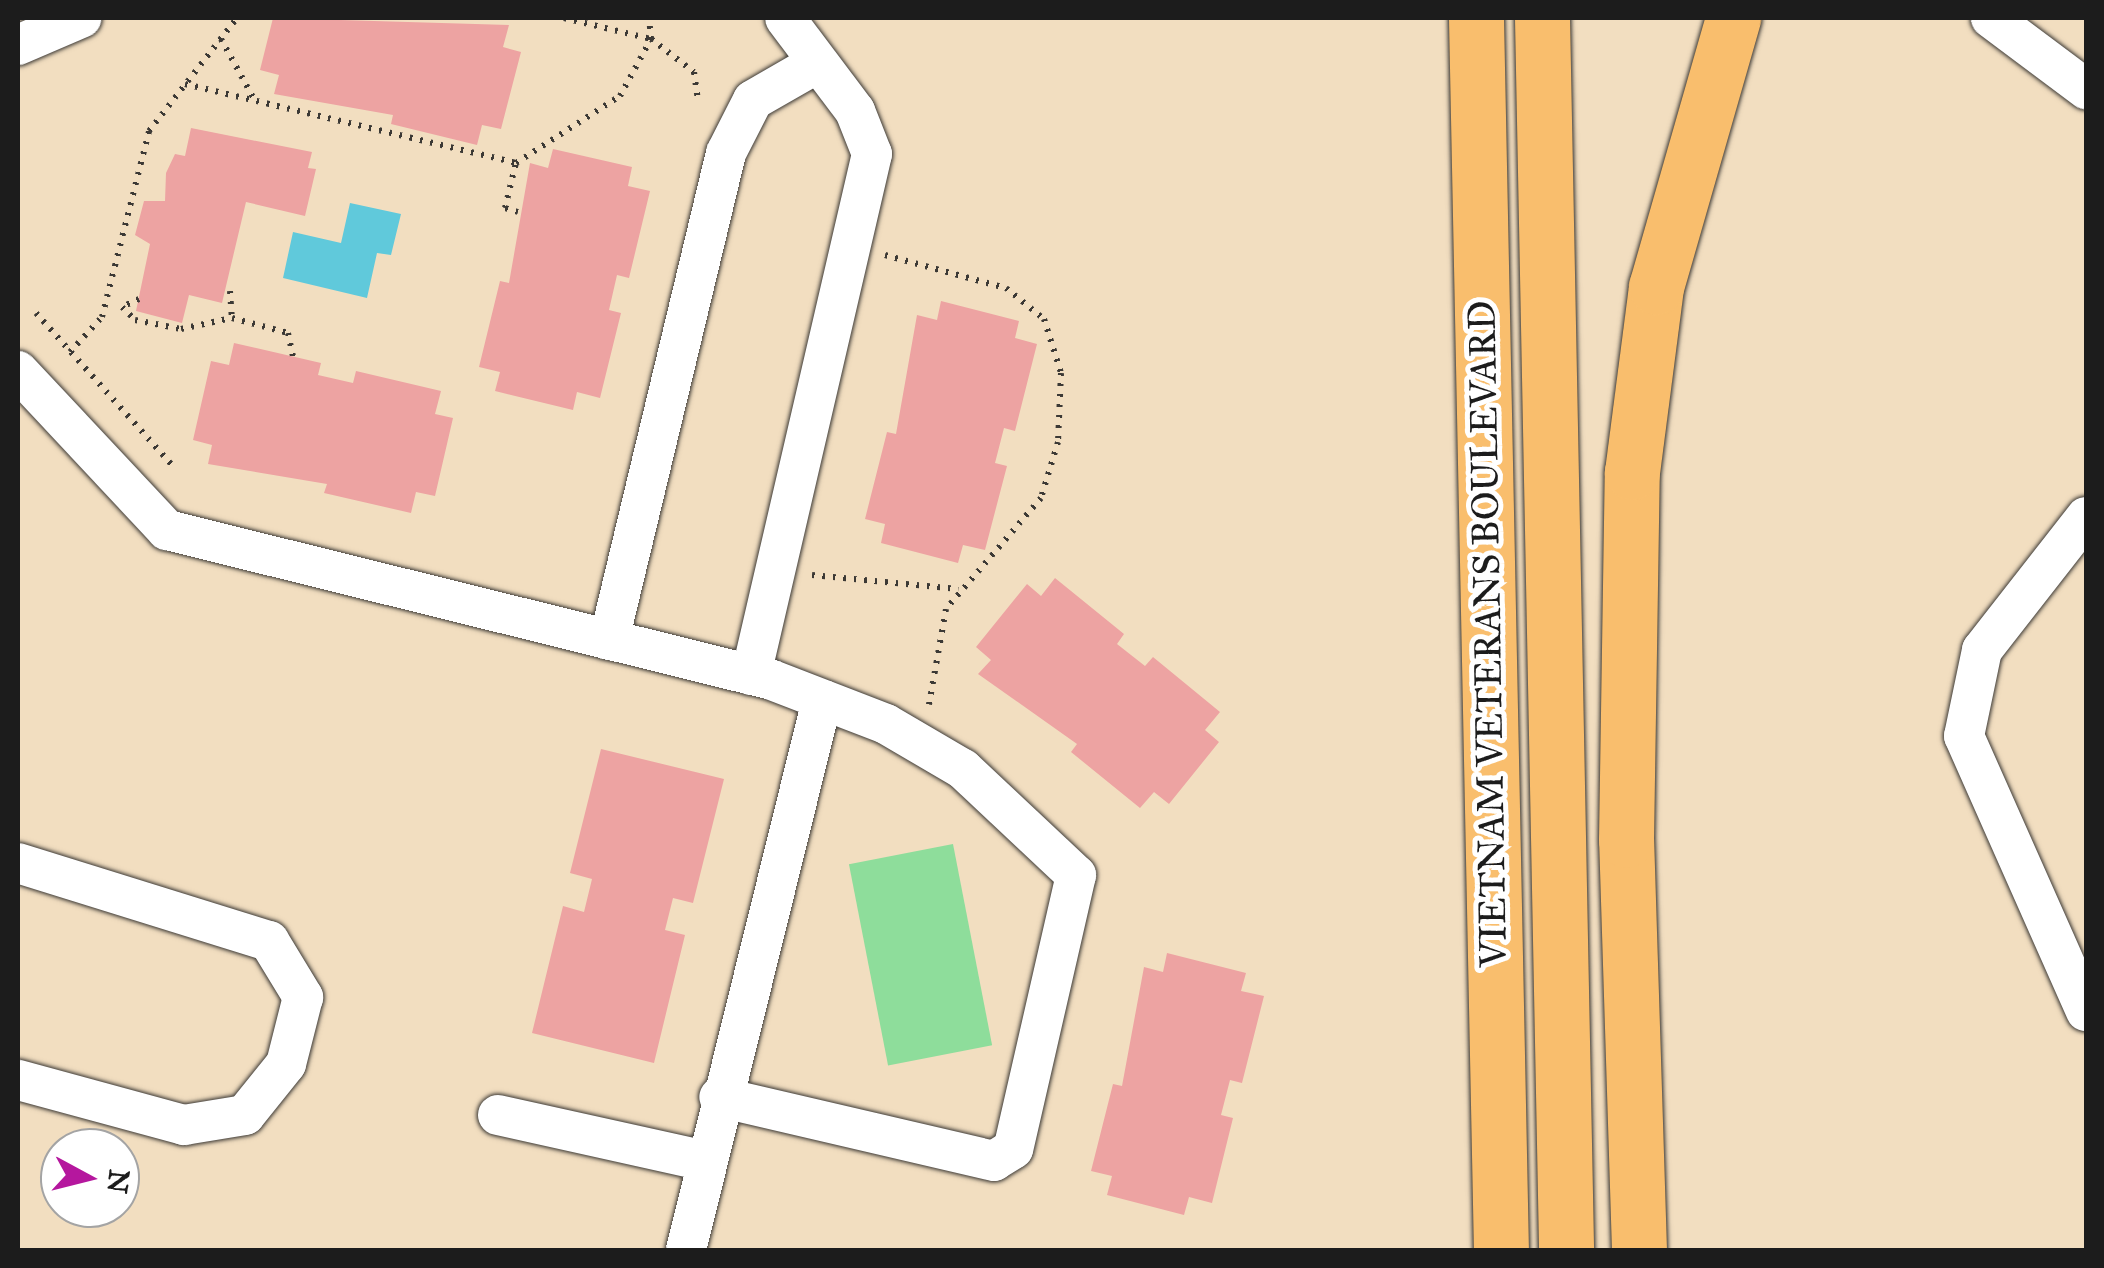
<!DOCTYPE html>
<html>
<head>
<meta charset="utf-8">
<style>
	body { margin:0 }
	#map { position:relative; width:2104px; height:1268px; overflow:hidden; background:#f2dec0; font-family:"IM FELL Great Primer",serif }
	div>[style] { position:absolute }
	.green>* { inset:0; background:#8edd9b; transform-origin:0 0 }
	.water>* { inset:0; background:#60c9db }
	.building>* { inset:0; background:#eda3a2 }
	.path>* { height:6px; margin-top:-3px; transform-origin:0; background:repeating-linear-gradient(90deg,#3c3935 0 2.5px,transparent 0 10.5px) }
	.roads { filter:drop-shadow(0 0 2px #3c3935) drop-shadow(0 0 2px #3c3935) }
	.minor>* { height:40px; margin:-20px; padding:0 20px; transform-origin:20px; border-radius:20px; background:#fff }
	.highway>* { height:55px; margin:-27.5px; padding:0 27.5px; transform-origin:27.5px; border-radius:27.5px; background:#f9be6d }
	span { translate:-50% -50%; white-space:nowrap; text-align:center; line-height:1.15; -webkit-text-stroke:10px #fff; paint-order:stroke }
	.street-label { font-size:38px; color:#1c1c1c }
	.frame { position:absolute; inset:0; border:20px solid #1c1c1c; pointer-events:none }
	.north { position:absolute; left:40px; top:1128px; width:100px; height:100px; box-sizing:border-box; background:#fff; border:2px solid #a4a4a4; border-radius:50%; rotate:97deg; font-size:28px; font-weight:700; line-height:40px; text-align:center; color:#1c1c1c }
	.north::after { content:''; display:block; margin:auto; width:35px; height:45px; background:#b5179e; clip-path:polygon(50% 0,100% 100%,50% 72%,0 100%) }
</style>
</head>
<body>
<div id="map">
	<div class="green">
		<div style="left:953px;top:844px;width:205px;height:106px;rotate:79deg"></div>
	</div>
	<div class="water">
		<div style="clip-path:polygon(350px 203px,401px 214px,391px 255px,377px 253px,367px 298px,283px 278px,293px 232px,341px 243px)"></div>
	</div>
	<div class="building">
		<div style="clip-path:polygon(273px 18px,509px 25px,503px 47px,521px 52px,501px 129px,482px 125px,477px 145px,391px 124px,393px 115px,274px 94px,279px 75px,260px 70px)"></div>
		<div style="clip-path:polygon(191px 128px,312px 152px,308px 168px,316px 169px,305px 216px,246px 202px,222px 303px,189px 295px,182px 323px,136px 311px,150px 244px,135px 235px,144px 201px,165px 201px,166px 173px,175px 154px,185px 156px)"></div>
		<div style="clip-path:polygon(553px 149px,632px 167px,628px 186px,650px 191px,629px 278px,617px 275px,609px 310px,621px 313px,600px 398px,577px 392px,573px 410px,495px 391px,500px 372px,479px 367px,500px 281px,509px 283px,530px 163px,548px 168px)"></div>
		<div style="clip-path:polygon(941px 301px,1019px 321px,1015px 338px,1037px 344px,1015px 431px,1004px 428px,995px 463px,1007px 466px,985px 550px,963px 545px,958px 563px,881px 543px,885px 524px,865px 519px,887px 432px,896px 434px,917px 315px,937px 320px)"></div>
		<div style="clip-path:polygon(234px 343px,321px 363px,318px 375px,353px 383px,356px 371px,441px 391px,435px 414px,453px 418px,435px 496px,416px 492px,411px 513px,324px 493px,327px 484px,208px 464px,212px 445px,193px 440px,211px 361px,229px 365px)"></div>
		<div style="clip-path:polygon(1055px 578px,1124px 634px,1117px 644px,1145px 666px,1153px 657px,1220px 712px,1205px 730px,1219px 742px,1169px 804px,1154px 792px,1140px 808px,1071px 752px,1077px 744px,978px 674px,991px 660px,976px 647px,1027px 584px,1041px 596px)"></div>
		<div style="clip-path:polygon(601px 749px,724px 779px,693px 903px,673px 898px,665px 930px,685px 935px,654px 1063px,532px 1033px,563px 906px,584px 912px,592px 879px,570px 873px)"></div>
		<div style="clip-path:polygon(1167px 953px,1246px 973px,1241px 991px,1264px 996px,1242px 1083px,1230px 1080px,1221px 1115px,1233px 1118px,1212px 1203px,1189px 1197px,1184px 1215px,1107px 1195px,1112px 1176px,1091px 1171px,1113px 1084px,1122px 1086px,1144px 967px,1163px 972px)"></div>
	</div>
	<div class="path">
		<div style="left:564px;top:18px;width:89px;rotate:13.6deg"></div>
		<div style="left:651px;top:39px;width:21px;rotate:-95deg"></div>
		<div style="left:221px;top:39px;width:68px;rotate:61.2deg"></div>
		<div style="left:185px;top:84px;width:340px;rotate:13.4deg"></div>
		<div style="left:518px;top:212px;width:14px;rotate:-163deg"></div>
		<div style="left:505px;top:208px;width:46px;rotate:-76.3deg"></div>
		<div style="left:516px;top:163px;width:124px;rotate:-32.8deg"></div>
		<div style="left:620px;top:96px;width:65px;rotate:-61.5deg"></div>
		<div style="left:651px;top:39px;width:54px;rotate:37.5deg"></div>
		<div style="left:694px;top:72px;width:30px;rotate:82deg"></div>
		<div style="left:885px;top:255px;width:125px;rotate:15.3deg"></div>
		<div style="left:1006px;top:288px;width:49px;rotate:39.2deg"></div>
		<div style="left:1044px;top:319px;width:57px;rotate:72.5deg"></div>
		<div style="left:1061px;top:373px;width:69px;rotate:92.5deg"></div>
		<div style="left:1058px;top:442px;width:59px;rotate:106.9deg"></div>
		<div style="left:1041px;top:498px;width:146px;rotate:130.6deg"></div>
		<div style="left:946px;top:609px;width:97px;rotate:100.1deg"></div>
		<div style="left:230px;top:291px;width:27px;rotate:86deg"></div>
		<div style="left:139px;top:299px;width:19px;rotate:155deg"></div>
		<div style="left:122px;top:307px;width:18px;rotate:45deg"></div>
		<div style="left:135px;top:320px;width:47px;rotate:11.1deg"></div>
		<div style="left:181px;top:329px;width:52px;rotate:-12.2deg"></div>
		<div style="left:232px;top:318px;width:58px;rotate:15deg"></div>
		<div style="left:288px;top:333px;width:25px;rotate:78deg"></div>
		<div style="left:36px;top:313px;width:205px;rotate:48.2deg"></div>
		<div style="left:70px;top:352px;width:47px;rotate:-47.6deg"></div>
		<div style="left:102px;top:317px;width:192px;rotate:-75.8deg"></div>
		<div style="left:149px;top:131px;width:143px;rotate:-52.1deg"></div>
		<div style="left:812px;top:575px;width:147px;rotate:5.5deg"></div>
	</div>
	<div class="roads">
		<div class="minor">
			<div style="left:1991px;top:18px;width:119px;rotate:36.8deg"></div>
			<div style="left:18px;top:45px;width:69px;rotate:-23.2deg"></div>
			<div style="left:18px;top:371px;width:218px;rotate:46.9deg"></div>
			<div style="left:167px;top:530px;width:623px;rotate:13.92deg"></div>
			<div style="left:772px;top:680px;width:122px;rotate:21.1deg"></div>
			<div style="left:886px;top:724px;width:89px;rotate:30.3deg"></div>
			<div style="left:963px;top:769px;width:155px;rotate:43.2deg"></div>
			<div style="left:1076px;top:875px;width:281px;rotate:102.9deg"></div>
			<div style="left:1013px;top:1149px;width:22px;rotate:148deg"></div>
			<div style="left:994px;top:1161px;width:282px;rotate:-166.9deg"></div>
			<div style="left:2086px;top:517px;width:169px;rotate:128deg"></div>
			<div style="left:1982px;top:650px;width:88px;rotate:101.8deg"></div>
			<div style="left:1964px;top:736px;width:301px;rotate:66.1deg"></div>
			<div style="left:609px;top:640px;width:501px;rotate:-76.49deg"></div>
			<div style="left:726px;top:153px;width:59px;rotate:-63deg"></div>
			<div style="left:753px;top:100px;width:70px;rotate:-29.8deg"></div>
			<div style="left:751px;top:675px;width:535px;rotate:-76.93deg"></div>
			<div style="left:872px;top:154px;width:46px;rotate:-111.6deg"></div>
			<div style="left:855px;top:111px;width:116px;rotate:-127deg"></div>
			<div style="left:18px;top:863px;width:263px;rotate:17.3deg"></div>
			<div style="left:269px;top:941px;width:66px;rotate:58.7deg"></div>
			<div style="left:303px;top:997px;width:69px;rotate:104.2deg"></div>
			<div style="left:286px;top:1064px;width:65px;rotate:128.8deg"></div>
			<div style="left:245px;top:1115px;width:62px;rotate:170.7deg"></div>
			<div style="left:184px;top:1125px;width:172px;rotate:-164.8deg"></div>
			<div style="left:498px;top:1115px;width:212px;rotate:12.5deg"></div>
			<div style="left:686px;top:1250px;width:567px;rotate:-76.11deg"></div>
		</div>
		<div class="highway">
			<div style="left:1476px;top:18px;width:1232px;rotate:88.84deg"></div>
			<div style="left:1542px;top:18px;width:1232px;rotate:88.88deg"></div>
			<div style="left:1639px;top:1250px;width:410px;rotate:-91.8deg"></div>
			<div style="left:1626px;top:840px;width:368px;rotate:-89.1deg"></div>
			<div style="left:1632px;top:472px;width:187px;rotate:-82.6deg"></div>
			<div style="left:1656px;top:287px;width:280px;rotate:-74deg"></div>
		</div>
	</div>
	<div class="street-label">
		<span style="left:1488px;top:634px;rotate:-91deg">VIETNAM VETERANS BOULEVARD</span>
	</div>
	<div class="frame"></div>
	<div class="north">N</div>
</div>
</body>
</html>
